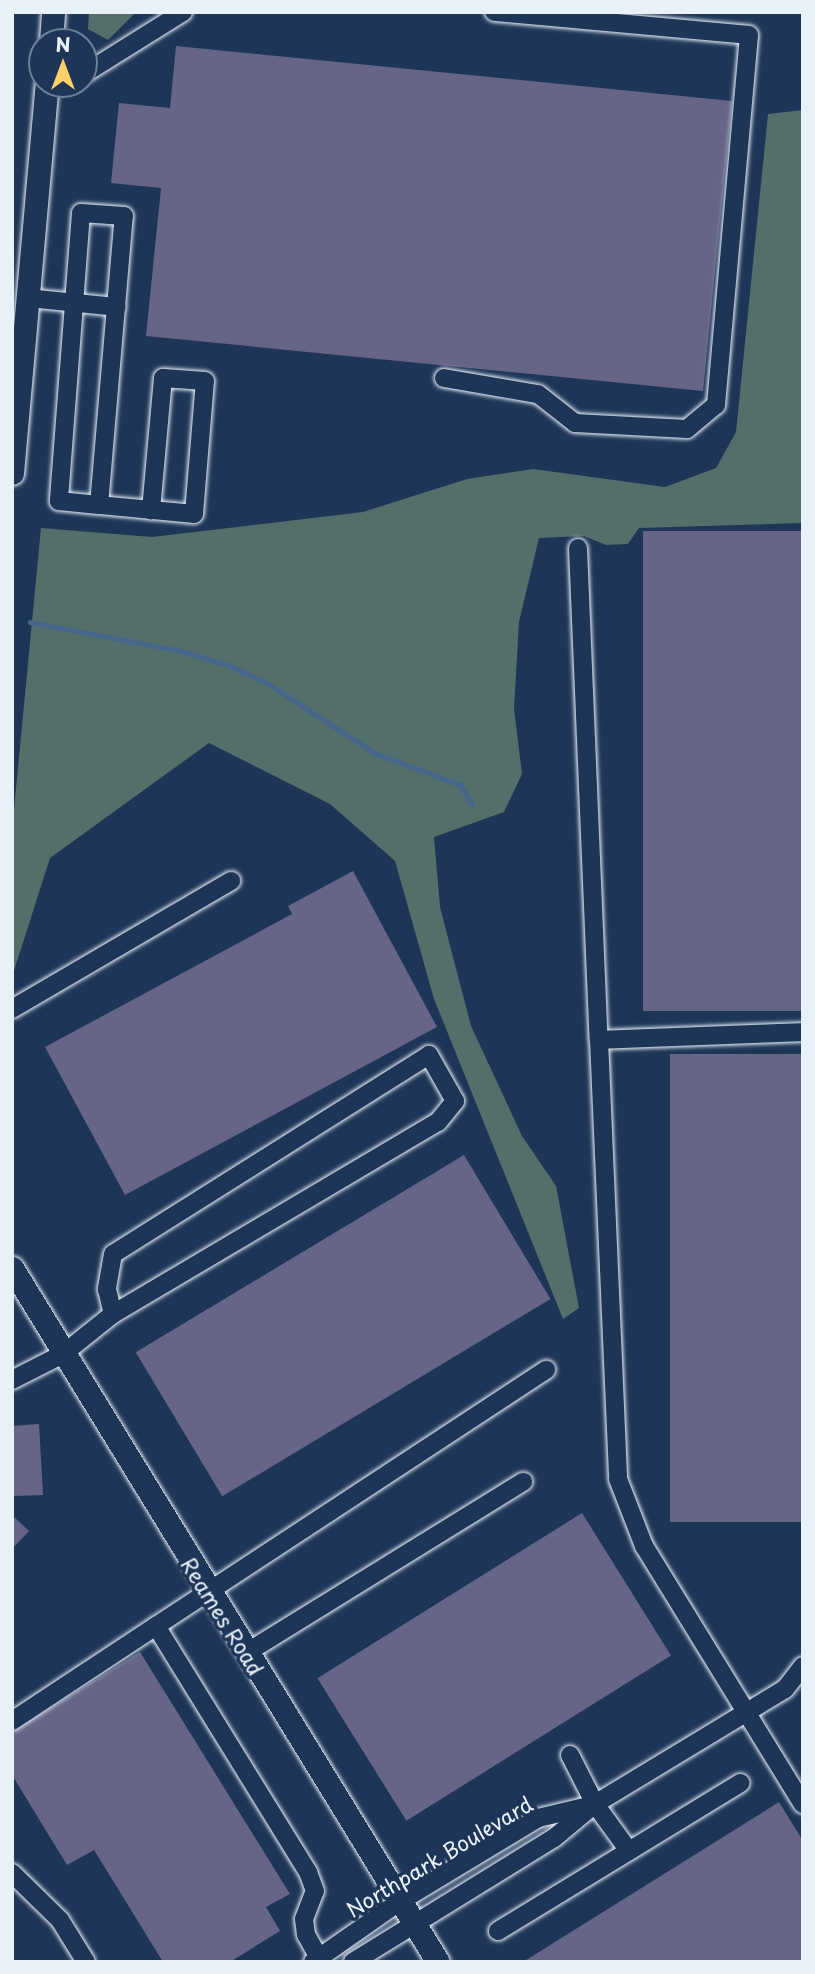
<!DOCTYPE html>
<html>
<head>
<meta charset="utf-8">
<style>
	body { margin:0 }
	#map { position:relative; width:815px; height:1974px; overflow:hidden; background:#1d3557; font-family:"Playpen Sans",sans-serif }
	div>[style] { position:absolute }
	.green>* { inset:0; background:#546e6a }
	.stream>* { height:4.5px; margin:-2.25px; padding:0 2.25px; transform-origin:2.25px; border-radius:2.25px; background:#46668c }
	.building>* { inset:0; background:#666587; transform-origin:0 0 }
	.roads { filter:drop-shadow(0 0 2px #e8f1f8) drop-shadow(0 0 2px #e8f1f8) }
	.minor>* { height:18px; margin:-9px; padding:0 9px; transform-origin:9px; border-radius:9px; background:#1d3557 }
	.major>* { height:23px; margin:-11.5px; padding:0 11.5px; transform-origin:11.5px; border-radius:11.5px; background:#1d3557 }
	span { translate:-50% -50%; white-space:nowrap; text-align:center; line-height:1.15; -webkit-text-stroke:7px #1d3557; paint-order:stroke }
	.street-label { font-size:21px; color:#e8f1f8 }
	.frame { position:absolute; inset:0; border:14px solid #e8f1f8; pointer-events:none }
	.north { position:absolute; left:28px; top:28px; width:70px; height:70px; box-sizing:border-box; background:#1d3557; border:2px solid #6e8097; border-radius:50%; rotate:0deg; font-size:19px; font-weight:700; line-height:28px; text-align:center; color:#e8f1f8 }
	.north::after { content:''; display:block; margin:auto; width:24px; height:32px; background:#ffd166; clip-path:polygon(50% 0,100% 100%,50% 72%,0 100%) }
</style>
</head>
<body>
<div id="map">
	<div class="green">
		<div style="clip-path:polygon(89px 12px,136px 12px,108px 40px,88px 29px)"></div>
		<div style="clip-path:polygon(803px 110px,803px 523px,639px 528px,628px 544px,606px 545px,584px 536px,539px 538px,519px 622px,514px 709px,522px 774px,504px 812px,434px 837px,440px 907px,471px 1026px,522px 1136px,556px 1186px,579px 1308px,563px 1319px,434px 999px,395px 861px,330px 804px,209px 743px,50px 858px,12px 977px,12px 830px,41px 528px,152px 537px,363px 512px,467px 479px,533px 469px,665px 487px,716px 468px,736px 432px,768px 114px)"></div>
	</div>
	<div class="stream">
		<div style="left:30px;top:622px;width:155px;rotate:10.8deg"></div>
		<div style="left:182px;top:651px;width:48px;rotate:16.9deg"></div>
		<div style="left:228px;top:665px;width:43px;rotate:24.8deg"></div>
		<div style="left:267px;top:683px;width:129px;rotate:32.9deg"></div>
		<div style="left:375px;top:753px;width:92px;rotate:20.4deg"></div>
		<div style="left:461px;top:785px;width:22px;rotate:60deg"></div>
	</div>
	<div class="building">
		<div style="clip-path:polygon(176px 46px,732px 101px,703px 391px,146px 336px,161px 188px,111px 183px,119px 103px,170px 108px)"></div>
		<div style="left:803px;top:531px;width:480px;height:160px;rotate:90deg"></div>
		<div style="clip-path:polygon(353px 871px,437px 1027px,125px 1195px,45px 1047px,292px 914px,288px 906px)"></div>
		<div style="left:803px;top:1054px;width:468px;height:133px;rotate:90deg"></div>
		<div style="left:464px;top:1155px;width:168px;height:383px;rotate:59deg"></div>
		<div style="clip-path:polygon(39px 1424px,43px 1495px,12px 1496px,12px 1426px)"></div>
		<div style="left:582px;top:1513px;width:168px;height:312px;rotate:58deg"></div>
		<div style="clip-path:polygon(12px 1515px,29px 1531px,12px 1549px)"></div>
		<div style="clip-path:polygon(140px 1652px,290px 1894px,266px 1907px,280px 1931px,230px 1962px,163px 1962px,94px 1850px,67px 1865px,12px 1775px,12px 1732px)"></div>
		<div style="clip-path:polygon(779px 1802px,803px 1841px,803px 1962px,523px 1962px)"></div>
	</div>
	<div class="roads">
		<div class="minor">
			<div style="left:84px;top:74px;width:117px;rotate:-32.1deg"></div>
			<div style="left:28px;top:298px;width:89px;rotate:5.8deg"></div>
			<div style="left:444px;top:378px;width:95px;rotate:9.7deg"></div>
			<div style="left:538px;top:394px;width:47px;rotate:38.1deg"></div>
			<div style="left:575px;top:423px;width:112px;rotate:3.1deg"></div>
			<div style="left:687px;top:429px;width:38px;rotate:-40deg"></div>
			<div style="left:716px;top:405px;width:371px;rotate:-84.9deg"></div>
			<div style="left:749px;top:35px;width:256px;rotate:-174.8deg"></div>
			<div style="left:99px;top:505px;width:290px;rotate:-85.1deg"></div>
			<div style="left:124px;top:216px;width:43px;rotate:-176deg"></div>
			<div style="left:81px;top:213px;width:289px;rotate:94.4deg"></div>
			<div style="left:59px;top:501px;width:40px;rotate:5.7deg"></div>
			<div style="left:99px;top:505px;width:95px;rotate:5.4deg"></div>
			<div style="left:194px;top:514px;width:133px;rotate:-85.3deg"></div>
			<div style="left:205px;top:381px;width:42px;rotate:-175.9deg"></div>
			<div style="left:163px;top:378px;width:133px;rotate:95.2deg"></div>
			<div style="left:578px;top:548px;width:492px;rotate:87.6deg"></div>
			<div style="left:599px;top:1040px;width:204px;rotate:-2.2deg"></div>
			<div style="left:12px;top:1009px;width:254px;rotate:-30.3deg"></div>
			<div style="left:599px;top:1040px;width:439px;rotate:87.5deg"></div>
			<div style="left:618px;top:1479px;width:72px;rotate:68.8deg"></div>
			<div style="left:644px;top:1546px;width:303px;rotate:58.4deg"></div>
			<div style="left:12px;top:1380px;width:57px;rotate:-27deg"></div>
			<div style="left:63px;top:1354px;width:64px;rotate:-38.7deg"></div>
			<div style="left:113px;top:1314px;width:377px;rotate:-30.6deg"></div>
			<div style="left:438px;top:1122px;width:27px;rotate:-51deg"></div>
			<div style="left:455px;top:1101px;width:53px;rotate:-119.5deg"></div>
			<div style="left:429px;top:1055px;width:373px;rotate:147.8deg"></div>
			<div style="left:113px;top:1254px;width:36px;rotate:100deg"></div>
			<div style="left:107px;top:1289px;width:26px;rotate:77deg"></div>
			<div style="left:246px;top:1653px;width:326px;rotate:-31.7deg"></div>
			<div style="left:12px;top:1721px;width:173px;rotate:-33.4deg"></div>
			<div style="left:570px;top:1755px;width:55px;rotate:63deg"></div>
			<div style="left:595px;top:1804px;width:58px;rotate:54.1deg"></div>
			<div style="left:12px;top:1873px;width:67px;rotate:44.4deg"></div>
			<div style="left:60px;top:1920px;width:49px;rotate:58.2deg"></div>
			<div style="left:498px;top:1931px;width:284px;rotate:-31.4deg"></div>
			<div style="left:319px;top:1958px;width:26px;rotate:-119deg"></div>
			<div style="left:306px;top:1935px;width:16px;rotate:-97deg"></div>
			<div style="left:304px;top:1919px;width:30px;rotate:-69deg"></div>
			<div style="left:315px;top:1891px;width:20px;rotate:-110deg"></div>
			<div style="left:308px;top:1872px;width:289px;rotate:-121.7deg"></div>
			<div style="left:156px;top:1626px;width:467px;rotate:-33.3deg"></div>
			<div style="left:313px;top:1962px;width:105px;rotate:-34.9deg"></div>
			<div style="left:399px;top:1902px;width:162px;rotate:-31.1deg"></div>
			<div style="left:538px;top:1818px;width:52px;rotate:-13.2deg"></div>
			<div style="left:353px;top:1962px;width:236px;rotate:-31.7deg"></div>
			<div style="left:554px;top:1838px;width:53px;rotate:-39.7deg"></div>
			<div style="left:595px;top:1804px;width:222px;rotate:-31.2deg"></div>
			<div style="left:785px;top:1689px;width:29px;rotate:-52deg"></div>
		</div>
		<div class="major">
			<div style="left:51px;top:42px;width:30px;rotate:-86deg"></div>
			<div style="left:12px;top:473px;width:391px;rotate:-84.9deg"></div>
			<div style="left:12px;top:1268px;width:814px;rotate:58.46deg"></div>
		</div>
	</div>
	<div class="street-label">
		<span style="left:223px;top:1616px;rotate:58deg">Reames Road</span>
		<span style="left:439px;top:1856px;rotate:-31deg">Northpark Boulevard</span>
	</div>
	<div class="frame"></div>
	<div class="north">N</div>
</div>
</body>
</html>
